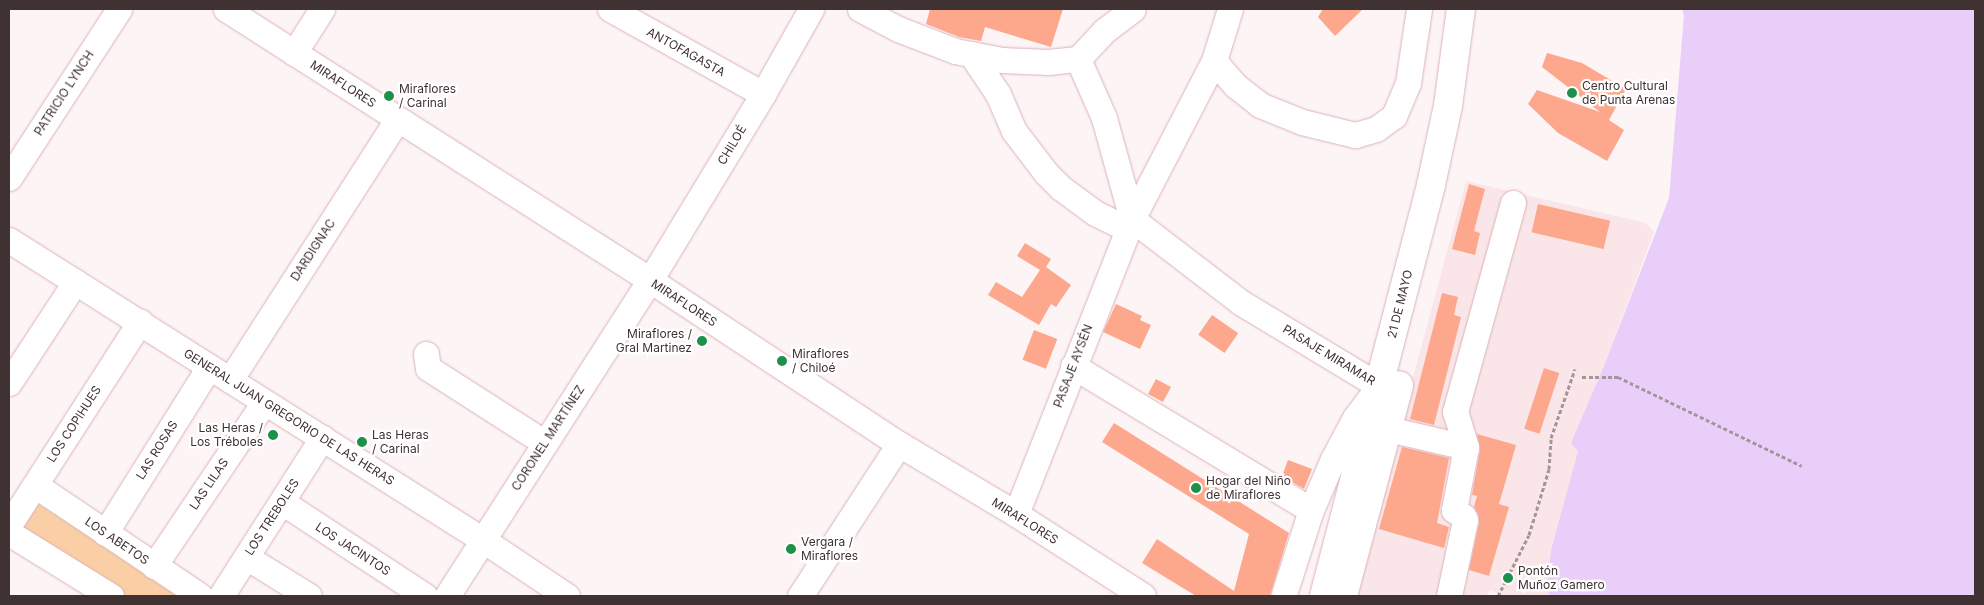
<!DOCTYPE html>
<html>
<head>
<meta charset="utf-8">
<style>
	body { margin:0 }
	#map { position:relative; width:1984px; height:605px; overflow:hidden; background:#fdf4f5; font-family:Inter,sans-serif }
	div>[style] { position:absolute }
	.built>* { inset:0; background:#fae6e8 }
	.green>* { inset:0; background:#facfa5 }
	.water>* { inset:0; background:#e8cef9 }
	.building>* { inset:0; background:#fda78d; transform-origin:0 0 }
	.path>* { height:3px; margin-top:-1.5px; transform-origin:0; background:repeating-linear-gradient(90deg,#a29698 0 4px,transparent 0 6.5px) }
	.roads { filter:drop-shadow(0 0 1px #dab3b8) drop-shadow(0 0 1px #dab3b8) }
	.minor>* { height:25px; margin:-12.5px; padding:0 12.5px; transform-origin:12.5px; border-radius:12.5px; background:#fff }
	.major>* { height:28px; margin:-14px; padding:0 14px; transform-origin:14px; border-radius:14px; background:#fff }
	.dots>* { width:14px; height:14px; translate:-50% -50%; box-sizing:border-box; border:2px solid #fff; border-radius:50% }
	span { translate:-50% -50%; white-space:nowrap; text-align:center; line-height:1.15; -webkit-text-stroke:4.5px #fff; paint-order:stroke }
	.street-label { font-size:12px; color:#403133 }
	.poi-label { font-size:12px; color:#403133 }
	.left { translate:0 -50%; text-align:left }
	.right { translate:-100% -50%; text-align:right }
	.frame { position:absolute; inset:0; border:10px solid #403133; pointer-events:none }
</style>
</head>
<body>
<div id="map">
	<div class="built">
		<div style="clip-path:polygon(1466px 181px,1646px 223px,1654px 232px,1604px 366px,1572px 443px,1578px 451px,1551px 550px,1547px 586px,1549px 596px,1502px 596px,1490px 590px,1487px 596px,1354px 596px)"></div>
	</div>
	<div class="green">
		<div style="clip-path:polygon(37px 503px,183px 596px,120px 596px,19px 531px)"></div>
	</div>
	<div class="water">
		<div style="clip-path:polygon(1682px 9px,1975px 9px,1975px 596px,1549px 596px,1547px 586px,1551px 550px,1578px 451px,1571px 443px,1604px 366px,1669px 198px,1684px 15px)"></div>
	</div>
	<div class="building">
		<div style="clip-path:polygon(930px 9px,1063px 9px,1051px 47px,985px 27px,981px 41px,959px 37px,926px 24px)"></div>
		<div style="clip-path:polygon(1323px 9px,1363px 9px,1335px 36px,1318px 17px)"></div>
		<div style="clip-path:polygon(1547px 53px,1582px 63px,1626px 89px,1609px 120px,1624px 130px,1607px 161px,1558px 133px,1528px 104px,1537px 90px,1600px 112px,1542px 67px)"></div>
		<div style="clip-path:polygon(1469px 184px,1485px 189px,1474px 231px,1480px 233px,1475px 255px,1452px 249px)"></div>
		<div style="left:1538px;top:204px;width:74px;height:29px;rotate:13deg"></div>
		<div style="clip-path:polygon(1025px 243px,1051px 259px,1046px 267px,1071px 285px,1056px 307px,1051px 304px,1039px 325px,988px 295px,996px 282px,1022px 297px,1040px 270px,1017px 256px)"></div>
		<div style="clip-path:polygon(1442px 293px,1458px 297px,1454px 315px,1461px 317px,1434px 425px,1410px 419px)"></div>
		<div style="clip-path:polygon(1116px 304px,1142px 316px,1140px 320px,1151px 325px,1140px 349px,1103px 332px)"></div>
		<div style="left:1212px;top:315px;width:32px;height:24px;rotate:35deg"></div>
		<div style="left:1034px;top:330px;width:25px;height:32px;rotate:21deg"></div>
		<div style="left:1544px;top:368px;width:16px;height:64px;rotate:18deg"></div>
		<div style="left:1156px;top:379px;width:17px;height:17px;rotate:28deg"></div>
		<div style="clip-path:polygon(1114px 423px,1289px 533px,1270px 596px,1196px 596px,1142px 563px,1157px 539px,1234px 591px,1249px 534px,1102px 442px)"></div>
		<div style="clip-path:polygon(1477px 434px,1516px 445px,1499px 504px,1509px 507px,1489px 576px,1469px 570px,1479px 523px,1478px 514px,1474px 507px,1477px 496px,1472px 495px,1480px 450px)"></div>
		<div style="clip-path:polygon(1402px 447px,1449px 458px,1437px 523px,1449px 527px,1444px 548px,1379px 529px)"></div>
		<div style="clip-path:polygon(1288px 460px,1312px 469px,1304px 489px,1282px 476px)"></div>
	</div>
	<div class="path">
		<div style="left:1582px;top:377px;width:36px"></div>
		<div style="left:1618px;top:377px;width:204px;rotate:25.8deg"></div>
		<div style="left:1498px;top:596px;width:68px;rotate:-63.1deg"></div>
		<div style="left:1529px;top:535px;width:69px;rotate:-73.1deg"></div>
		<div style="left:1549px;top:469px;width:31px;rotate:-86deg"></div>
		<div style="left:1551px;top:438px;width:73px;rotate:-70.8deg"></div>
	</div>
	<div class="roads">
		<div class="minor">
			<div style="left:226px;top:9px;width:503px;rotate:32.58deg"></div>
			<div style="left:650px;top:280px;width:298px;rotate:33.4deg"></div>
			<div style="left:899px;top:444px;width:136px;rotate:30.9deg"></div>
			<div style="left:1016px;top:514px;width:151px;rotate:32.8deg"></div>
			<div style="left:610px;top:9px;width:175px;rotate:29.1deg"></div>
			<div style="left:860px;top:9px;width:43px;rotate:27.8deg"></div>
			<div style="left:898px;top:29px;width:61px;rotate:21.1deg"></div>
			<div style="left:955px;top:51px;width:48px;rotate:10.8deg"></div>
			<div style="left:1002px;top:60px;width:46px;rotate:2.5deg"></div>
			<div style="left:1048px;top:62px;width:30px;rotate:-6deg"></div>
			<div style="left:1078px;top:59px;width:38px;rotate:-47deg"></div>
			<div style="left:1104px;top:31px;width:36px;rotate:-37deg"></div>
			<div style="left:294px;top:53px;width:52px;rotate:-57.5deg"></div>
			<div style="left:971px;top:54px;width:48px;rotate:56deg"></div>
			<div style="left:998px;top:94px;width:40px;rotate:66.6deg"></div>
			<div style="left:1014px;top:131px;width:53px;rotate:52.7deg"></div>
			<div style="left:1046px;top:173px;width:21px;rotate:45deg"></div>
			<div style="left:1061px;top:188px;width:42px;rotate:36.3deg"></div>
			<div style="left:1095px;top:213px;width:37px;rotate:26deg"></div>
			<div style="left:1078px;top:59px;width:64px;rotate:66.2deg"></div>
			<div style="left:1104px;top:118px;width:105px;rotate:74.5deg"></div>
			<div style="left:1214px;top:61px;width:33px;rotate:49deg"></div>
			<div style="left:1236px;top:86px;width:31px;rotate:38deg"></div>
			<div style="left:1260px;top:105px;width:45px;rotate:22deg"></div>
			<div style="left:1302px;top:122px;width:55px;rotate:13.8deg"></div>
			<div style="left:1355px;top:135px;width:22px;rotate:-16deg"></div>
			<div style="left:1376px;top:129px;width:22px;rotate:-36deg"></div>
			<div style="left:1394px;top:116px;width:36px;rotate:-67deg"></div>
			<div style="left:1408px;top:83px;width:75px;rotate:-81.5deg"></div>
			<div style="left:9px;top:178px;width:202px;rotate:-56.9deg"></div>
			<div style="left:1132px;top:219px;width:136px;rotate:37.5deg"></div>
			<div style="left:1240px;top:302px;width:162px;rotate:31.1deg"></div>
			<div style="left:1379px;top:386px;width:40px;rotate:127deg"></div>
			<div style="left:1355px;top:418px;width:47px;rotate:118.2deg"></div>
			<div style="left:1333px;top:459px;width:56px;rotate:113.3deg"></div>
			<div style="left:1311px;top:510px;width:88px;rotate:107.8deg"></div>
			<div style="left:9px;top:240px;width:561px;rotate:32.33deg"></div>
			<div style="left:483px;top:540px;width:101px;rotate:33.7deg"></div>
			<div style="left:426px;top:354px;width:14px;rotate:82deg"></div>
			<div style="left:428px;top:368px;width:139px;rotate:32.7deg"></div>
			<div style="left:1073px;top:366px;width:278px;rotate:31.2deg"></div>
			<div style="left:230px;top:380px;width:309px;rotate:-57.3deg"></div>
			<div style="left:9px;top:383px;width:121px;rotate:-56.8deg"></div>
			<div style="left:1388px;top:429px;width:80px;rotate:13deg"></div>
			<div style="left:35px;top:485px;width:199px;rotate:33.9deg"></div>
			<div style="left:282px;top:502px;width:171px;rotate:33.3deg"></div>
			<div style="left:1016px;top:514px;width:317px;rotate:-68.5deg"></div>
			<div style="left:1132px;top:219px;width:178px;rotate:-62.6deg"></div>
			<div style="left:1214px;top:61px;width:54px;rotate:-72.9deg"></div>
			<div style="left:9px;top:525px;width:242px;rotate:-57.2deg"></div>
			<div style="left:9px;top:533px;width:120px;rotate:31.7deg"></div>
			<div style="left:105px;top:533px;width:196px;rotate:-57.9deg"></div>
			<div style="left:246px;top:557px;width:74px;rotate:31.8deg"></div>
			<div style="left:154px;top:566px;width:197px;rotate:-56.1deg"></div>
			<div style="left:221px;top:596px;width:188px;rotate:-57.4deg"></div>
			<div style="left:447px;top:596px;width:376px;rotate:-57.3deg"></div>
			<div style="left:650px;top:280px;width:218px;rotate:-58.7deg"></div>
			<div style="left:763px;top:94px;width:98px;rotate:-60.5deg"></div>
			<div style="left:800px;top:596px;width:181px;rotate:-56.9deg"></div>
			<div style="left:1449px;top:596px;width:78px;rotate:-78.1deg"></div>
			<div style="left:1465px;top:520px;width:4px;rotate:-117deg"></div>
			<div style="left:1463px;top:516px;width:11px;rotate:-146deg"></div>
			<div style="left:1454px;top:510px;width:64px;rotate:-79.2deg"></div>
			<div style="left:1466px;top:447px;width:37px;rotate:-107deg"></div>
			<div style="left:1455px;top:412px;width:217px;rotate:-74.5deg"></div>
		</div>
		<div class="major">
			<div style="left:1324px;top:596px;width:425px;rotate:-75.4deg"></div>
			<div style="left:1431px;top:185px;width:81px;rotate:-77.9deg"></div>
			<div style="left:1448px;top:106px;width:98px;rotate:-82.4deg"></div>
			<div style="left:1343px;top:596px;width:218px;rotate:-75.1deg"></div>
		</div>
	</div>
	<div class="dots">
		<div style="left:1572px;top:93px;background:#1d904a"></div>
		<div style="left:389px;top:96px;background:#1d904a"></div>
		<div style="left:702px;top:341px;background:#1d904a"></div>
		<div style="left:782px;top:361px;background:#1d904a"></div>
		<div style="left:273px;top:435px;background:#1d904a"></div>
		<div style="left:362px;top:442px;background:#1d904a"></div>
		<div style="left:1196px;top:488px;background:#1d904a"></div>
		<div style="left:791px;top:549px;background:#1d904a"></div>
		<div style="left:1508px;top:578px;background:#1d904a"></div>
	</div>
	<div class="street-label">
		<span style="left:686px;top:52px;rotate:29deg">ANTOFAGASTA</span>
		<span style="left:343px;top:84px;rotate:33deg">MIRAFLORES</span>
		<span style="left:64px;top:93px;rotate:-57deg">PATRICIO LYNCH</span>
		<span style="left:732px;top:145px;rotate:-59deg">CHILOÉ</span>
		<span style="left:313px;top:250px;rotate:-57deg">DARDIGNAC</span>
		<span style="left:684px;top:303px;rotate:33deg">MIRAFLORES</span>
		<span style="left:1400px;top:304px;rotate:-76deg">21 DE MAYO</span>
		<span style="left:1329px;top:355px;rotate:31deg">PASAJE MIRAMAR</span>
		<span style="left:1073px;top:366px;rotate:-69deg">PASAJE AYSÉN</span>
		<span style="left:289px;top:417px;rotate:32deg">GENERAL JUAN GREGORIO DE LAS HERAS</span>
		<span style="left:74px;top:424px;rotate:-57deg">LOS COPIHUES</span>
		<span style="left:548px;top:438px;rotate:-57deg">CORONEL MARTÍNEZ</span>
		<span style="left:157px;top:450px;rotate:-58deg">LAS ROSAS</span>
		<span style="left:209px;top:484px;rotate:-56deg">LAS LILAS</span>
		<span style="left:272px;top:517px;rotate:-57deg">LOS TREBOLES</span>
		<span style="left:1025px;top:521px;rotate:32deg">MIRAFLORES</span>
		<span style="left:117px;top:541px;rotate:34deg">LOS ABETOS</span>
		<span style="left:353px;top:549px;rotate:33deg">LOS JACINTOS</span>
	</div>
	<div class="poi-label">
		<span class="left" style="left:1582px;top:93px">Centro Cultural<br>de Punta Arenas</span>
		<span class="left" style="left:399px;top:96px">Miraflores<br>/ Carinal</span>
		<span class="right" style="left:692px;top:341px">Miraflores /<br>Gral Martinez</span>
		<span class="left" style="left:792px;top:361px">Miraflores<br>/ Chiloé</span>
		<span class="right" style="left:263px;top:435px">Las Heras /<br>Los Tréboles</span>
		<span class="left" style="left:372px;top:442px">Las Heras<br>/ Carinal</span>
		<span class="left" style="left:1206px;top:488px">Hogar del Niño<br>de Miraflores</span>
		<span class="left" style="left:801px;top:549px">Vergara /<br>Miraflores</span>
		<span class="left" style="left:1518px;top:578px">Pontón<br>Muñoz Gamero</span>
	</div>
	<div class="frame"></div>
</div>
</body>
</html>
